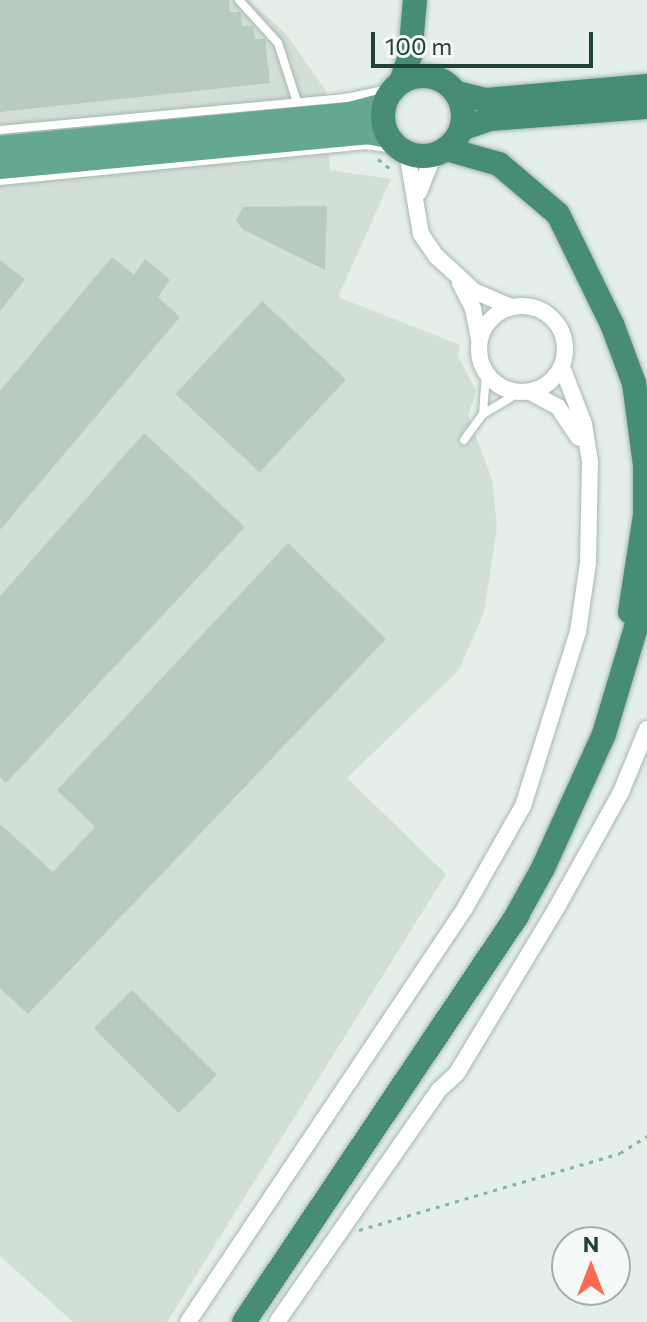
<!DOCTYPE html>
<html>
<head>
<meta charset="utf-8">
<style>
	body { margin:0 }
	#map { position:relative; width:647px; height:1322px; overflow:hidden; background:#e4efe9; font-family:Commissioner,sans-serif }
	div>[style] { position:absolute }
	.built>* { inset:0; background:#d2dfd7 }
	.building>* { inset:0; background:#b9cac1; transform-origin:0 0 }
	.path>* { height:3px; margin-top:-1.5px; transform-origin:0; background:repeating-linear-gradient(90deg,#81b59f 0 4px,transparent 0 10px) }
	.roads { filter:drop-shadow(0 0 2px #a6b8b0) drop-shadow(0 0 2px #a6b8b0) }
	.service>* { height:8px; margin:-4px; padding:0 4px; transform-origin:4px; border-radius:4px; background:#fff }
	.minor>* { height:16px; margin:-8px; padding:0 8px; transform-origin:8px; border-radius:8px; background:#fff }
	.minor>.ring { margin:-8px; padding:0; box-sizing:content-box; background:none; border:16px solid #fff; border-radius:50% }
	.primary>* { height:24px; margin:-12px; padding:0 12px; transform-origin:12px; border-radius:12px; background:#64a88f }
	.trunk>* { height:24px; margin:-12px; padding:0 12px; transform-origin:12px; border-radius:12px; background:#478d75 }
	.trunk>.ring { margin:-12px; padding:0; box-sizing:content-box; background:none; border:24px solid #478d75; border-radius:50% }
	span { translate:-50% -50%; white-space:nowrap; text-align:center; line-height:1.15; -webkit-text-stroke:6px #f5faf7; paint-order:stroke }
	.north { position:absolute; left:551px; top:1226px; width:80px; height:80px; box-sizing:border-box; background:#f5faf7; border:2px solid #a0b0aa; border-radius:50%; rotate:0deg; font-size:22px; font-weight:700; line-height:32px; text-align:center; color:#214236 }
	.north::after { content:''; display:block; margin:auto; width:28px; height:36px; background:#fe6952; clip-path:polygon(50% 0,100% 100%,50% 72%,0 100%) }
	.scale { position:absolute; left:371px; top:32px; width:222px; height:36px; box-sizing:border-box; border:4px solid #214236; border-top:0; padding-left:10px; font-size:24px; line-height:28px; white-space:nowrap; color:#214236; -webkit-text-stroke:6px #f5faf7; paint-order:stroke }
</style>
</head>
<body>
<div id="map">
	<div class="built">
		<div style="clip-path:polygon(0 0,249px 0,286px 34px,326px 91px,330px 170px,391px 179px,338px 297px,460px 345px,458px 356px,476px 391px,468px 416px,492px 479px,497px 527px,484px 612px,459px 670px,347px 778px,446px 874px,167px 1322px,73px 1322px,0 1256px)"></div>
	</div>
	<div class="building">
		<div style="clip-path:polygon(0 0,229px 0,230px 12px,241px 12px,242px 26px,253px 26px,255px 39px,265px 39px,270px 83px,0 112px)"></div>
		<div style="clip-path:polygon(327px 206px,325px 270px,242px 229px,236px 220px,243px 207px)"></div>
		<div style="clip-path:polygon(112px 257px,134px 275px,145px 259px,170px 280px,158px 297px,180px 317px,0 530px,0 391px)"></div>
		<div style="clip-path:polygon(0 260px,25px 279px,0 311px)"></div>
		<div style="left:262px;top:301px;width:115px;height:127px;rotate:43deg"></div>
		<div style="clip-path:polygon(144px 433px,245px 527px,6px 783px,0 777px,0 596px)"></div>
		<div style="clip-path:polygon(288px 543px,386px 639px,28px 1014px,0 988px,0 824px,53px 872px,95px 827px,57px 790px)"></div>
		<div style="left:132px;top:990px;width:120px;height:54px;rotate:45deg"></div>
	</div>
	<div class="path">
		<div style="left:378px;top:159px;width:19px;rotate:39deg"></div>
		<div style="left:359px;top:1230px;width:272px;rotate:-16.4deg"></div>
		<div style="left:620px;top:1153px;width:32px;rotate:-32deg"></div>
	</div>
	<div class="roads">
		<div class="service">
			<div style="left:239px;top:0;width:58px;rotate:47.8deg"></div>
			<div style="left:278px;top:43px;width:62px;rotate:72.1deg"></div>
			<div style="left:0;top:130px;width:347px;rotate:-5.3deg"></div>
			<div style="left:346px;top:98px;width:48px;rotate:-12deg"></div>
			<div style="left:0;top:181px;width:366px;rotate:-5.6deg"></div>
			<div style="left:364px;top:145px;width:35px;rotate:7deg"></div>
			<div style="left:483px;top:414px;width:41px;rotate:-85.8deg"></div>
			<div style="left:464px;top:440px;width:32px;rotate:-54deg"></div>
			<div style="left:483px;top:414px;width:43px;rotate:-30.7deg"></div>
		</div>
		<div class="minor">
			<div style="left:407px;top:153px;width:82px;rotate:80.2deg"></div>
			<div style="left:421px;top:234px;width:27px;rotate:56deg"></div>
			<div style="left:436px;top:256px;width:52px;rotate:42.6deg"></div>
			<div style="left:474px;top:291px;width:40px;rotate:23.4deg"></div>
			<div style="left:419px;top:192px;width:41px;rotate:-68.5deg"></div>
			<div style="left:460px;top:283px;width:28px;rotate:63deg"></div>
			<div style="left:473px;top:308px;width:33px;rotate:79deg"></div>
			<div class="ring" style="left:479px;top:306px;width:70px;height:70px"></div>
			<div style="left:530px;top:392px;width:32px;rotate:28deg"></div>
			<div style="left:558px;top:407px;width:37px;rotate:56deg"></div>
			<div style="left:188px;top:1322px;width:498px;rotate:-56.2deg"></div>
			<div style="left:465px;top:908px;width:117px;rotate:-60.4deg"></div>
			<div style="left:523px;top:806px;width:182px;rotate:-72.5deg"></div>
			<div style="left:578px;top:632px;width:70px;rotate:-81.8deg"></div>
			<div style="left:588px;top:563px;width:101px;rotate:-88.9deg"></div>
			<div style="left:590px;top:462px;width:38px;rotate:-99deg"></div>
			<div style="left:584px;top:424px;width:61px;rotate:-111.1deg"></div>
			<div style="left:277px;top:1322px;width:283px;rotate:-55.1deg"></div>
			<div style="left:439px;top:1090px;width:25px;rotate:-43deg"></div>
			<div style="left:457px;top:1073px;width:192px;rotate:-58.9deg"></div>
			<div style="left:556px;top:909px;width:134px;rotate:-60.9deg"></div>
			<div style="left:621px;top:792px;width:68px;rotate:-67.6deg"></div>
		</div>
		<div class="primary">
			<div style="left:0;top:148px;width:352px;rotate:-5.5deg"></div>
			<div style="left:350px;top:114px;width:35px;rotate:-15deg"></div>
			<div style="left:0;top:167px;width:369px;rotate:-5.4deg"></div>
			<div style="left:367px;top:132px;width:21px;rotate:11deg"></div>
		</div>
		<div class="trunk">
			<div class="ring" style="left:383px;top:76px;width:56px;height:56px"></div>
			<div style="left:401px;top:82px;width:28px;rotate:-71deg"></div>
			<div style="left:410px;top:56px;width:56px;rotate:-84.9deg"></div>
			<div style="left:457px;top:93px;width:30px;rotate:14deg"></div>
			<div style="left:486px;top:100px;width:162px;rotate:-5deg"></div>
			<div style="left:461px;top:129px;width:31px;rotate:-19deg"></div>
			<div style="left:490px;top:119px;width:157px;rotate:-4.4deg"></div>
			<div style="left:446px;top:149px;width:55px;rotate:15.8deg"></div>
			<div style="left:499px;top:164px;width:77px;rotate:40.3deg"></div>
			<div style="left:558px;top:214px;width:123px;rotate:63.9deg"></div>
			<div style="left:612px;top:324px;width:63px;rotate:69.6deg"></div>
			<div style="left:634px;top:383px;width:83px;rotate:82.4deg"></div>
			<div style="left:645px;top:465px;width:50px;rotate:90deg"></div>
			<div style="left:645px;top:515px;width:98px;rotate:98.8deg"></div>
			<div style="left:244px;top:1322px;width:490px;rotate:-56.1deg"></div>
			<div style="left:517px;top:915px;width:54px;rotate:-61deg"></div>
			<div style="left:543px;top:868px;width:147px;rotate:-65.5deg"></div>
			<div style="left:604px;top:734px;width:149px;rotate:-73.3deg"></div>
		</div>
	</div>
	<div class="north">N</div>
	<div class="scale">100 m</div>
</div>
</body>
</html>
